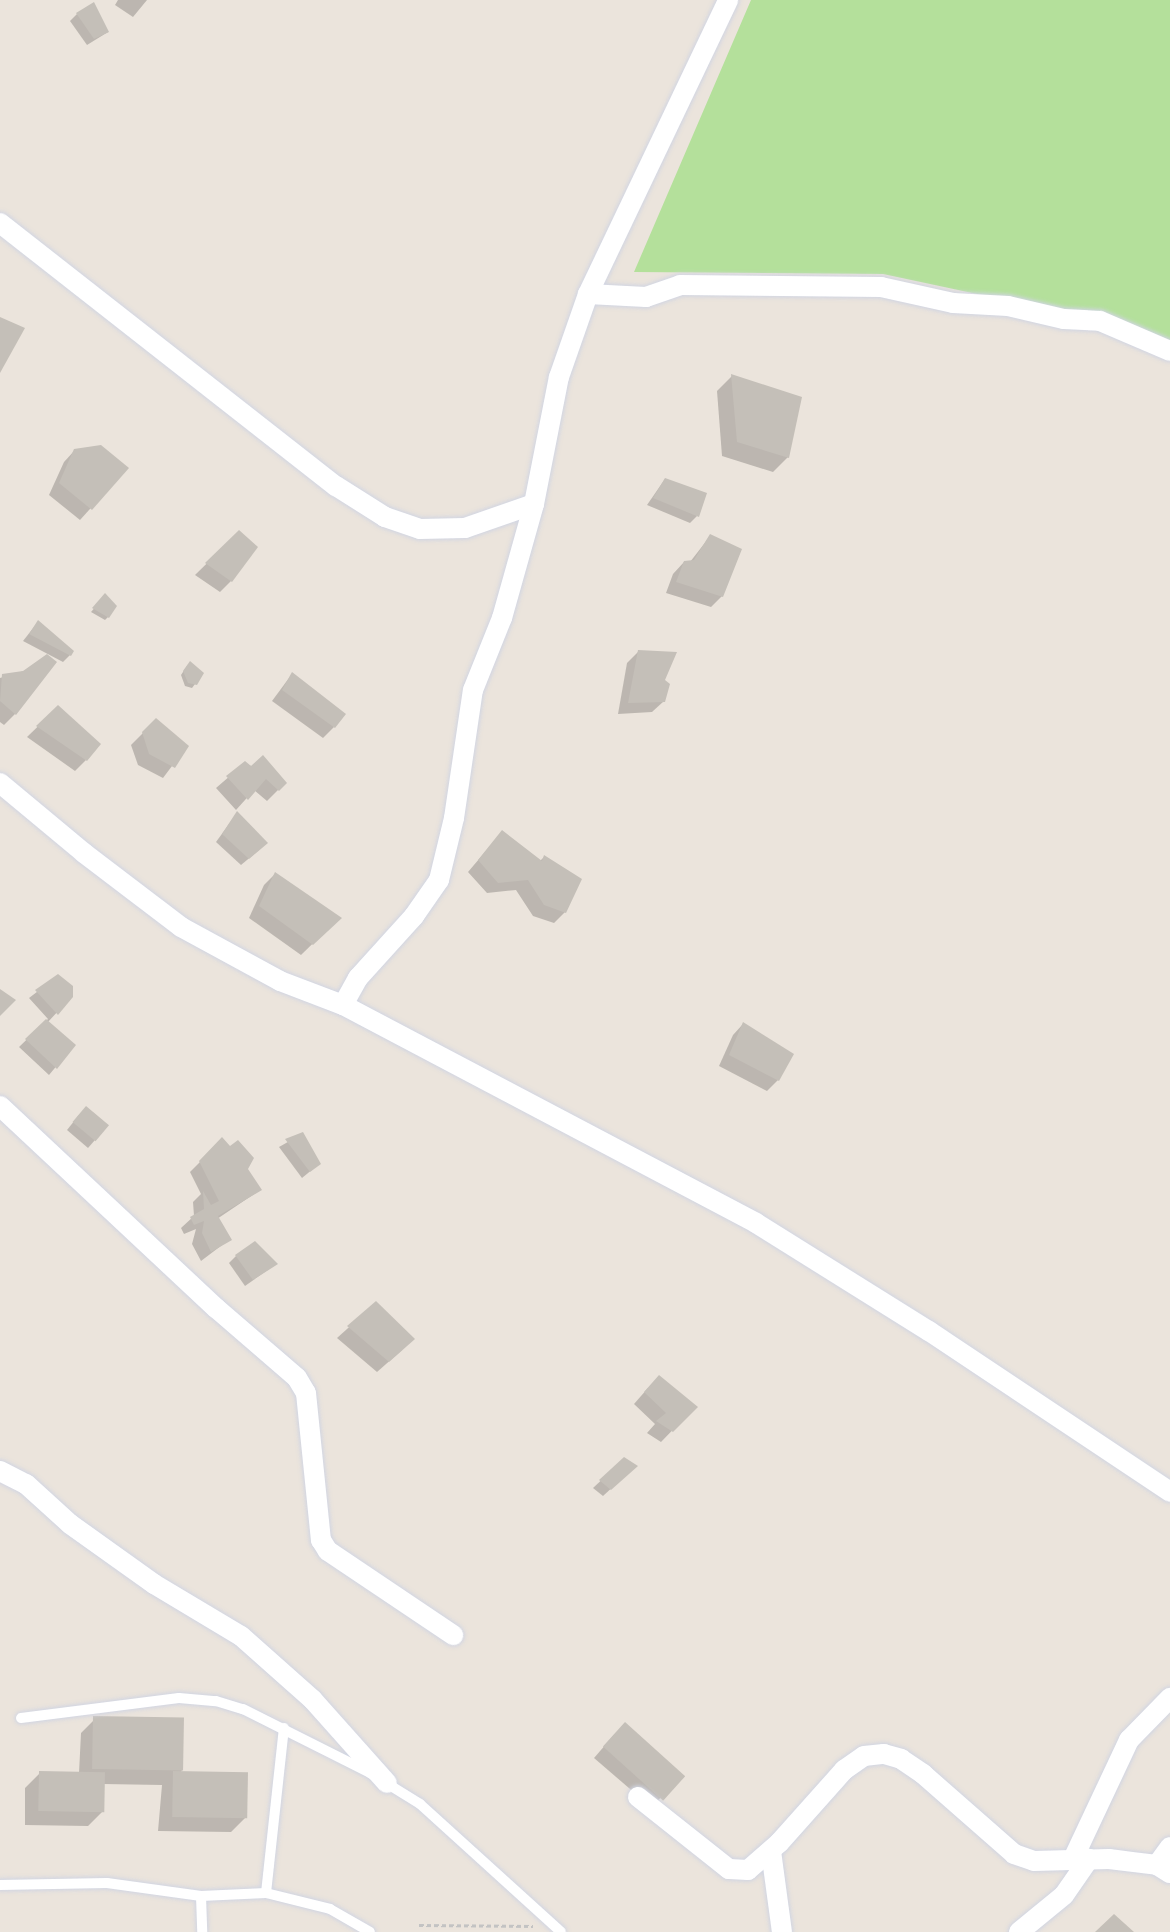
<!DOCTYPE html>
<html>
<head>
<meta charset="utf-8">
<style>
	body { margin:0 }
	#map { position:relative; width:1170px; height:1932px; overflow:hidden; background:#ebe4dc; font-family:Inter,sans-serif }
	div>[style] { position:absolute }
	.green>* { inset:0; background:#b4e09b }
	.shadow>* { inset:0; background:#0003 }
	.building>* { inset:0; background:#c4bfb8; transform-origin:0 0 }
	.path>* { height:3px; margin-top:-1.5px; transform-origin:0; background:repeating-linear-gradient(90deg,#c3c3c3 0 4.5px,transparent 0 7.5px) }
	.roads { filter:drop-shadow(0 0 2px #d1d5e2) drop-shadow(0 0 2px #d1d5e2) }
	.lane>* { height:10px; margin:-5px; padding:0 5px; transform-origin:5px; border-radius:5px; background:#fff }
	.street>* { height:20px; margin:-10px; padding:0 10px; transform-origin:10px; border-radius:10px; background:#fff }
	span { translate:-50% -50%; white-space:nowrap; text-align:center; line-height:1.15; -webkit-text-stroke:5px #fff; paint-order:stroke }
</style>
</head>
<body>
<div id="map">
	<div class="green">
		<div style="clip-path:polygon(751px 0,1170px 0,1170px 343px,1066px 313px,883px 274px,634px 272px)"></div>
	</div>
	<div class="shadow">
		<div style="clip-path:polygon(118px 0,147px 0,133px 17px,115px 5px)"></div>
		<div style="clip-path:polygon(77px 14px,108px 32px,87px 45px,70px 21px)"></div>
		<div style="clip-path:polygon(732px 376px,788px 457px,773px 472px,722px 456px,717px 391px)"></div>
		<div style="clip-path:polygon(75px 450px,127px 468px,80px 520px,49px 495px,64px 462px)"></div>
		<div style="clip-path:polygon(665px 479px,697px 516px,690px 523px,647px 505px)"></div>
		<div style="clip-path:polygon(239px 532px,231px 581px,220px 592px,195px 575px)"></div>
		<div style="clip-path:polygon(711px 535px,722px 596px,711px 607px,666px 593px,673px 574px,684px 562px,690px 562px)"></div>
		<div style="clip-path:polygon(105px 596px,108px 617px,105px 620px,91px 612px)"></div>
		<div style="clip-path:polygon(38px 622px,70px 655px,63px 662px,23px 641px)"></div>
		<div style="clip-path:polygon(638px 652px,663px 680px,664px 701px,652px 712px,618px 714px,627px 663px)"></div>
		<div style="clip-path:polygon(55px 662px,15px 714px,4px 725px,0 722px,0 678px)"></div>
		<div style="clip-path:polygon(187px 666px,195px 684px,192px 688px,185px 686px,181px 675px)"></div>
		<div style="clip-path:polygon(292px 674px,334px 727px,323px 738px,272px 701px)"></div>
		<div style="clip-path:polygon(58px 707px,86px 760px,75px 771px,27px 737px)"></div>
		<div style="clip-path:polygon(156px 720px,187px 746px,163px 778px,138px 765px,131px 745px)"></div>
		<div style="clip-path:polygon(245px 763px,285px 783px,267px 801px,254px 790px,236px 810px,216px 788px)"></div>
		<div style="clip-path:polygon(237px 813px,259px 850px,241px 865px,216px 842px)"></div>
		<div style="clip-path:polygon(502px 832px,540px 861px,544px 857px,565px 912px,554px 923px,533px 916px,516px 890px,487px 893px,468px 872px)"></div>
		<div style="clip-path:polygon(275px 874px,339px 918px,301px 955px,249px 918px,264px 885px)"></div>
		<div style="clip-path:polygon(58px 976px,72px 996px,48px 1022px,74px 1045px,49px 1075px,19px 1047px,48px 1019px,29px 998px)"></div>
		<div style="clip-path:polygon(743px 1024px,778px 1080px,767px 1091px,719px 1066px,733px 1035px)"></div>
		<div style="clip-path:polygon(79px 1115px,95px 1140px,88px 1148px,67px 1130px)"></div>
		<div style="clip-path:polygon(302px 1134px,319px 1164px,302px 1178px,279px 1147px)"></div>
		<div style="clip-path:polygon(222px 1140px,260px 1190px,217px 1219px,230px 1239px,201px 1261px,192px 1244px,196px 1229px,184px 1234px,181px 1228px,194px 1216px,193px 1202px,201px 1194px,190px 1172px)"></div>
		<div style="clip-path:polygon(236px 1256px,276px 1264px,245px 1286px,229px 1263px)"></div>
		<div style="clip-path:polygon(376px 1303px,402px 1350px,377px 1372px,337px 1338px)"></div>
		<div style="clip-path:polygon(648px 1388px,695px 1407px,661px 1442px,647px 1433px,655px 1424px,634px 1404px)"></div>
		<div style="clip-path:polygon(624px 1459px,628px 1473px,603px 1496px,593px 1488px)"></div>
		<div style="clip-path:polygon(96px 1718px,182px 1770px,180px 1773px,246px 1817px,231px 1832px,158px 1831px,162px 1785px,103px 1784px,103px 1811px,88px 1826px,25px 1825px,25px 1788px,40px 1773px,79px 1773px,81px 1733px)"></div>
		<div style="clip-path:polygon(614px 1735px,683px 1776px,651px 1807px,594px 1758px)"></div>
	</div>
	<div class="building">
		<div style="clip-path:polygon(94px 2px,109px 32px,94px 39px,76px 13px)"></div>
		<div style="clip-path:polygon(0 317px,25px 328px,0 373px)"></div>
		<div style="clip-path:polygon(731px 374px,802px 397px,789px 458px,737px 442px)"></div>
		<div style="clip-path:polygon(101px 445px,129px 468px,92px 510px,59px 483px,74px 449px)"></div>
		<div style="clip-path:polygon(665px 478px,707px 493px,699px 517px,653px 498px)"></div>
		<div style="clip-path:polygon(239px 530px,258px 547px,232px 582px,205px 563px)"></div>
		<div style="clip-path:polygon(710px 534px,742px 549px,723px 597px,676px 582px,684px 561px,694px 560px)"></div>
		<div style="clip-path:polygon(105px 593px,117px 606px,109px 618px,92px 608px)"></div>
		<div style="clip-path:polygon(38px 620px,74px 651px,71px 656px,29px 634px)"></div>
		<div style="clip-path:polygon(638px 650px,677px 652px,665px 680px,670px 684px,665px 702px,628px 703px)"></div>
		<div style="clip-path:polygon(47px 654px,57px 662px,16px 715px,0 701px,2px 674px,23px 671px)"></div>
		<div style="clip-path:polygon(190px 661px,204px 673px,197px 685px,188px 683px,183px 671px)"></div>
		<div style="clip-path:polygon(292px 672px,346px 714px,335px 728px,282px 690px)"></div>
		<div style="clip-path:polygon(58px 705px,101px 744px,87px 761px,36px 726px)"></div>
		<div style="clip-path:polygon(156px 718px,189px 746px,175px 768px,149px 754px,142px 732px)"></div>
		<div style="clip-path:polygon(263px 755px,287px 783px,279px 791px,266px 779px,248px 800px,226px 776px,245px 761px,251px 766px)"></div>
		<div style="clip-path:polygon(237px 811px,268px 843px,249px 859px,222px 834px)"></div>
		<div style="clip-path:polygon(502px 830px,542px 861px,544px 855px,582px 879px,566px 913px,544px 905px,528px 880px,498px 883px,478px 860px)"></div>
		<div style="clip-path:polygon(275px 872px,342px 918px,313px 945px,259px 906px)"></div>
		<div style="clip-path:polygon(58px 974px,73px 986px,73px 997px,58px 1015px,35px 990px)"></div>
		<div style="clip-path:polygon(0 989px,16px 1000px,0 1016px)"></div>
		<div style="clip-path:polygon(46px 1019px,76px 1045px,57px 1069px,25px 1039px)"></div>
		<div style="clip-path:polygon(743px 1022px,794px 1054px,779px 1081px,729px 1055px)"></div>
		<div style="left:86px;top:1106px;width:30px;height:21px;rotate:40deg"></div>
		<div style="clip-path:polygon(303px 1132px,321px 1164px,310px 1172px,285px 1139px)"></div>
		<div style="clip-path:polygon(222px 1137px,230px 1146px,238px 1140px,254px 1158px,248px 1169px,262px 1190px,218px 1216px,232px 1240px,211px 1252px,202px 1233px,204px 1221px,194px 1225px,190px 1217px,204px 1209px,203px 1191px,211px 1205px,219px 1201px,199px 1161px)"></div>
		<div style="clip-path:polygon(255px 1241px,278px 1264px,253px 1280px,235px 1255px)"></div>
		<div style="clip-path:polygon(376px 1301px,415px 1339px,389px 1362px,347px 1326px)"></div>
		<div style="clip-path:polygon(659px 1375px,698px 1407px,673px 1432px,656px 1421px,666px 1413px,644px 1392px)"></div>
		<div style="clip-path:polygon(624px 1457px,638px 1466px,611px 1490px,599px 1480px)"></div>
		<div style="left:93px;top:1716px;width:91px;height:53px;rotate:1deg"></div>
		<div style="left:625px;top:1722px;width:81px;height:33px;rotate:42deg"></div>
		<div style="left:39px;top:1771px;width:66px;height:40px;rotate:1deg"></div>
		<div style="left:173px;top:1771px;width:75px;height:46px;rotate:1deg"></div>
		<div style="clip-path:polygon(1114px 1914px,1134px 1932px,1095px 1932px)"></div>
	</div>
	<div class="path">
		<div style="left:419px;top:1925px;width:114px;rotate:0.5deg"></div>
	</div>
	<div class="roads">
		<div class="lane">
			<div style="left:21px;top:1718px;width:159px;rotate:-7.2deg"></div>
			<div style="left:179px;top:1698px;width:37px;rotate:5deg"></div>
			<div style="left:216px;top:1701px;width:28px;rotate:17deg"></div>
			<div style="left:243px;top:1709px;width:142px;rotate:26.7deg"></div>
			<div style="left:370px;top:1773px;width:59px;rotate:31.8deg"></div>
			<div style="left:420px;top:1804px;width:190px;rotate:42.2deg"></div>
			<div style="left:0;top:1885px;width:107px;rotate:-1.1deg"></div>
			<div style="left:107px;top:1883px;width:95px;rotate:7.9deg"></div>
			<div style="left:201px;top:1896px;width:65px;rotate:-2.6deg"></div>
			<div style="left:266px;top:1893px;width:66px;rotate:14deg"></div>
			<div style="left:330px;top:1909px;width:46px;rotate:29.9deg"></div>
			<div style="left:266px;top:1893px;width:166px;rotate:-83.8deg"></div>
			<div style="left:201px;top:1896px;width:36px;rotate:88deg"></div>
		</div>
		<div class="street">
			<div style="left:0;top:223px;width:427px;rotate:38.1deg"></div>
			<div style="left:336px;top:486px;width:58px;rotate:32.3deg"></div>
			<div style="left:385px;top:517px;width:37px;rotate:19deg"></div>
			<div style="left:420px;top:529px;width:45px;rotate:-1.3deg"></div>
			<div style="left:465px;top:528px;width:73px;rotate:-19.2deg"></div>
			<div style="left:588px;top:294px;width:58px;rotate:3deg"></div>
			<div style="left:646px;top:297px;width:36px;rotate:-19deg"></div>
			<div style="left:680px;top:285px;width:201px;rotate:0.6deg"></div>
			<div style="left:881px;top:287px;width:74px;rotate:12.5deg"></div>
			<div style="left:953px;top:303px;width:55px;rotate:3.1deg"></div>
			<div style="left:1008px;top:306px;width:57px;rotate:13.1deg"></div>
			<div style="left:1064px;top:319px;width:36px;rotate:3deg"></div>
			<div style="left:1100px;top:321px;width:76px;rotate:23.2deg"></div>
			<div style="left:0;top:783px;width:109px;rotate:39.8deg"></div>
			<div style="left:84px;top:853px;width:122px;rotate:37.3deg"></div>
			<div style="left:181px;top:927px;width:113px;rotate:28.6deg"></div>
			<div style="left:280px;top:981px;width:67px;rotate:20.9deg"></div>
			<div style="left:343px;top:1005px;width:467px;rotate:27.8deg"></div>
			<div style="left:756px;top:1223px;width:204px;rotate:32deg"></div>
			<div style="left:929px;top:1331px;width:290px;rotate:33.7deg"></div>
			<div style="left:343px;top:1005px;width:31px;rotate:-61deg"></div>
			<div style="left:358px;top:978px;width:84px;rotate:-47.9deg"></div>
			<div style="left:414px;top:916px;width:44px;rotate:-55.2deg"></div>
			<div style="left:439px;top:880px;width:64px;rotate:-76.4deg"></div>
			<div style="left:454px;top:818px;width:129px;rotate:-81.6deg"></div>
			<div style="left:473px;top:690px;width:78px;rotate:-68.1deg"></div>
			<div style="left:502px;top:618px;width:118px;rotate:-74.3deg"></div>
			<div style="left:534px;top:504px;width:129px;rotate:-78.9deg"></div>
			<div style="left:559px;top:377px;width:88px;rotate:-70.7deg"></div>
			<div style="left:588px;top:294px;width:326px;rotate:-64.5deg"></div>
			<div style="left:0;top:1106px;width:296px;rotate:43.1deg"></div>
			<div style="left:216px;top:1308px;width:107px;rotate:40.8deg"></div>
			<div style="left:297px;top:1378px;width:17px;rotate:59deg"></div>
			<div style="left:306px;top:1393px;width:148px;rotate:84.2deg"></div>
			<div style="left:321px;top:1540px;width:13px;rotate:58deg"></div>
			<div style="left:328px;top:1551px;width:151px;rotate:33.9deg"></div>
			<div style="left:0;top:1471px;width:29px;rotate:27deg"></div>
			<div style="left:26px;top:1484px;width:59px;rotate:42.3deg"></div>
			<div style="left:70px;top:1524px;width:103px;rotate:35.5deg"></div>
			<div style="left:154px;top:1584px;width:101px;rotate:30.9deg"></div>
			<div style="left:241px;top:1636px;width:96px;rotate:41.6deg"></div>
			<div style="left:313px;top:1700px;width:111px;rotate:48.3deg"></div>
			<div style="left:638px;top:1797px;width:116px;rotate:38.4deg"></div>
			<div style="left:729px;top:1869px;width:19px;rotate:3deg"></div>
			<div style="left:748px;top:1870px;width:41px;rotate:-41.1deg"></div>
			<div style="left:779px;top:1843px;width:98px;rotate:-48.3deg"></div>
			<div style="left:844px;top:1770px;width:24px;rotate:-35deg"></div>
			<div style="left:864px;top:1756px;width:20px;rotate:-6deg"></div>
			<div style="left:884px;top:1754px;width:18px;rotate:16deg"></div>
			<div style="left:901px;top:1759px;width:27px;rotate:34deg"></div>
			<div style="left:923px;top:1774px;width:121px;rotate:41.3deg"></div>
			<div style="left:1014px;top:1854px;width:21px;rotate:19deg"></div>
			<div style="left:1034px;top:1861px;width:75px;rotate:-1.5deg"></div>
			<div style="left:1109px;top:1859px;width:48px;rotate:7.1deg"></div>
			<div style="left:1157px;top:1865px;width:15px;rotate:32deg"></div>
			<div style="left:771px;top:1851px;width:82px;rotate:82.3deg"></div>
			<div style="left:1073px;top:1859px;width:132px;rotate:-64.8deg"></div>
			<div style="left:1129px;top:1740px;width:59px;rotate:-45.7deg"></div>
			<div style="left:1157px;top:1865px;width:22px;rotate:-54deg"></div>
			<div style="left:1019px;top:1932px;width:58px;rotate:-39.4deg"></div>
			<div style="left:1064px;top:1895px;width:44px;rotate:-55.2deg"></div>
		</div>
	</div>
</div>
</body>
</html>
